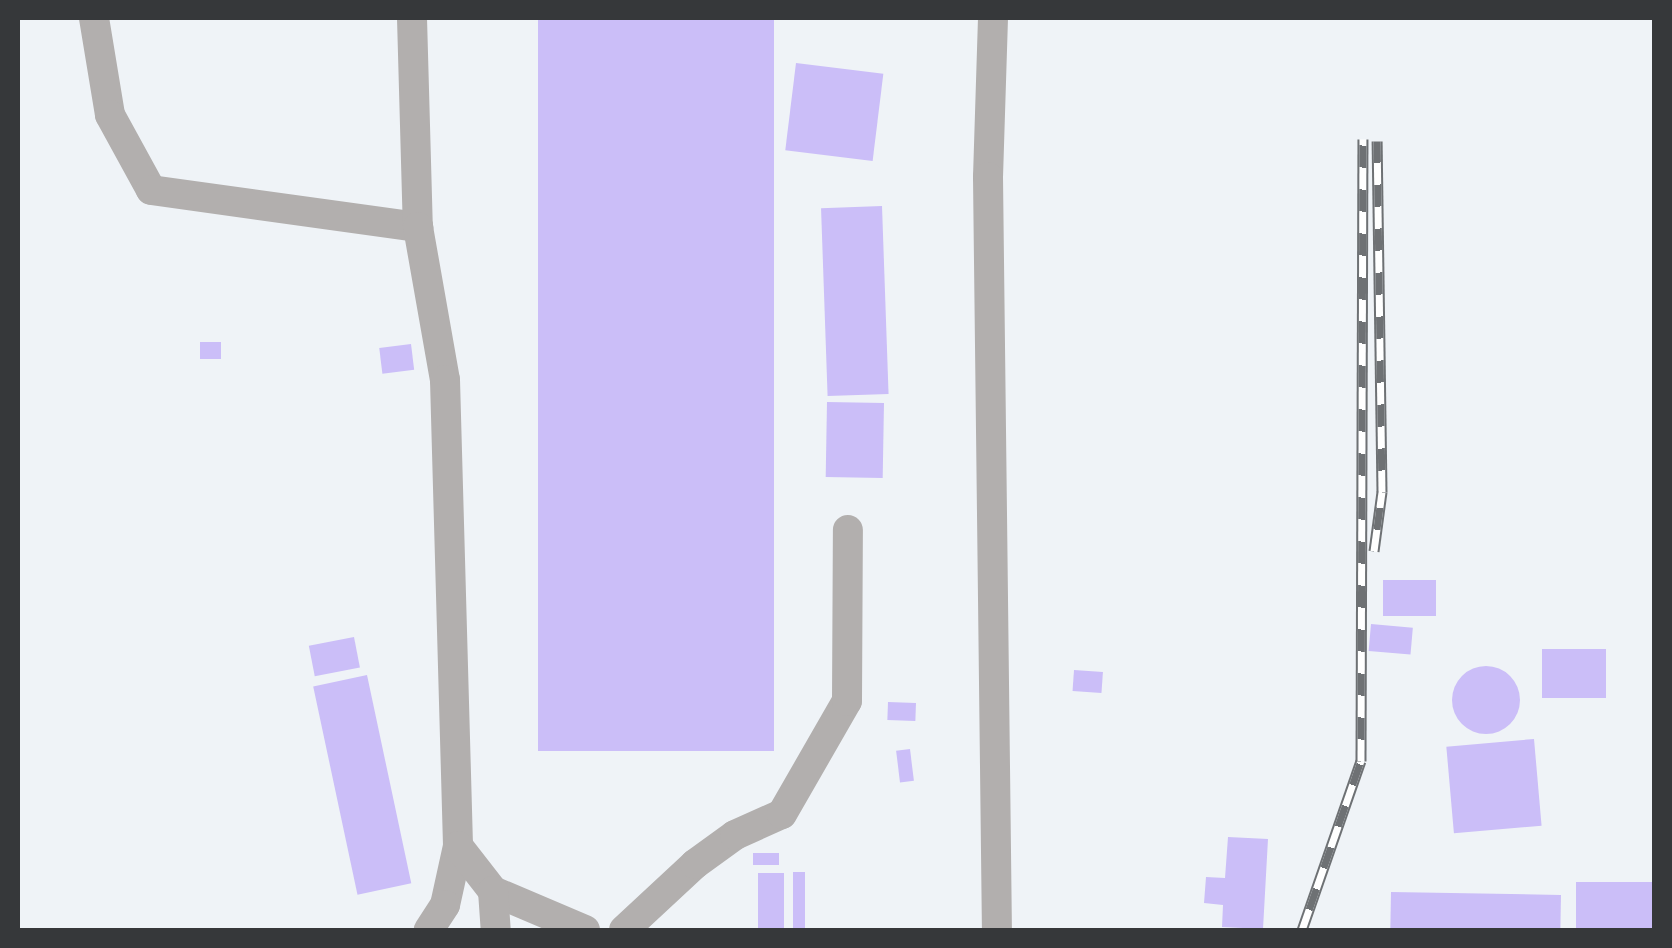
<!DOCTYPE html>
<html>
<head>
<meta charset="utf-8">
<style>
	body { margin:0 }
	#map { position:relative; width:1672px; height:948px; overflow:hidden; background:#eff3f7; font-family:Lato,sans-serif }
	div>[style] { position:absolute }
	.building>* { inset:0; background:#cbbef8; transform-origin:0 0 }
	.round { border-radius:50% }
	.minor>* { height:30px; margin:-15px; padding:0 15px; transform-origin:15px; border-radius:15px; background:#b2afae }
	.rail>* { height:11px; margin-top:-5.5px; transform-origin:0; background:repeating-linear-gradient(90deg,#fff 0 22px,#6e7174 0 44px); box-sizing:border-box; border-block:2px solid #6e7174 }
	span { translate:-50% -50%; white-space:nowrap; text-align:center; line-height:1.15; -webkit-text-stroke:8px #fff; paint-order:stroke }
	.frame { position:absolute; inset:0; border:20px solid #36383a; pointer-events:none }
</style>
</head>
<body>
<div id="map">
	<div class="building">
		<div style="left:538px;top:18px;width:236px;height:733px"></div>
		<div style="left:796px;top:63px;width:88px;height:88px;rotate:7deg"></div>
		<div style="left:882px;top:206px;width:188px;height:61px;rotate:88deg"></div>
		<div style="left:221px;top:342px;width:17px;height:21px;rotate:90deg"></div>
		<div style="left:411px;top:344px;width:26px;height:32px;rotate:83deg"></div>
		<div style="left:827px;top:402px;width:57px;height:75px;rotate:1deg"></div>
		<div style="left:1436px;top:580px;width:36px;height:53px;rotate:90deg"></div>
		<div style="left:1371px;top:624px;width:42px;height:27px;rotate:5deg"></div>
		<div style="left:354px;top:637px;width:31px;height:46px;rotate:79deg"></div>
		<div style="left:1542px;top:649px;width:64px;height:49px"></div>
		<div class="round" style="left:1452px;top:666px;width:68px;height:68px"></div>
		<div style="left:1074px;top:670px;width:29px;height:21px;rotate:4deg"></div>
		<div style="left:367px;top:675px;width:213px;height:55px;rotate:78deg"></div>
		<div style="left:888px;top:702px;width:28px;height:18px;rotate:2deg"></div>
		<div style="left:1534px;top:739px;width:87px;height:88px;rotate:85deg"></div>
		<div style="left:910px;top:749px;width:32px;height:14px;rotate:83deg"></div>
		<div style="clip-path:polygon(1228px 837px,1268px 839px,1263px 929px,1222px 927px,1223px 905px,1204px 903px,1206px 877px,1225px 878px)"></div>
		<div style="left:753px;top:853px;width:26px;height:12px"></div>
		<div style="left:793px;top:872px;width:12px;height:58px"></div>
		<div style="left:758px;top:873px;width:26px;height:55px"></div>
		<div style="left:1654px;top:882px;width:48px;height:78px;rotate:90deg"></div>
		<div style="left:1391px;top:892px;width:170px;height:38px;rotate:1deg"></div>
	</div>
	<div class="minor">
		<div style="left:94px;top:18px;width:98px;rotate:80.6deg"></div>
		<div style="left:110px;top:115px;width:85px;rotate:61.3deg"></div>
		<div style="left:151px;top:190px;width:270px;rotate:7.9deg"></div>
		<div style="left:412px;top:18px;width:209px;rotate:88.4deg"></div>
		<div style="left:418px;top:227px;width:155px;rotate:80deg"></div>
		<div style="left:445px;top:380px;width:466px;rotate:88.4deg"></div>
		<div style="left:458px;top:846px;width:60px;rotate:102.4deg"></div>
		<div style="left:445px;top:905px;width:30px;rotate:123deg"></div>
		<div style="left:993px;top:18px;width:159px;rotate:91.8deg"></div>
		<div style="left:988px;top:177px;width:753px;rotate:89.32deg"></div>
		<div style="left:458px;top:846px;width:57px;rotate:52.1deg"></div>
		<div style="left:493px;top:891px;width:100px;rotate:23deg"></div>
		<div style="left:493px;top:891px;width:39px;rotate:86deg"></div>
		<div style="left:624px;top:930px;width:97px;rotate:-42.9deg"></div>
		<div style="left:695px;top:864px;width:49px;rotate:-35.9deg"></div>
		<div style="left:735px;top:835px;width:51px;rotate:-24.1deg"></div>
		<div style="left:782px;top:814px;width:130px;rotate:-60.1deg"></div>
		<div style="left:847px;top:701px;width:171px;rotate:-89.7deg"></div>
	</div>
	<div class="rail">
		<div style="left:1374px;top:551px;width:60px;rotate:-82.3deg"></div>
		<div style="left:1382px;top:492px;width:351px;rotate:-90.8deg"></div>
		<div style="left:1302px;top:930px;width:179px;rotate:-70.8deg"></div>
		<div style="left:1361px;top:761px;width:622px;rotate:-89.82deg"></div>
	</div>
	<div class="frame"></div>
</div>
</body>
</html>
